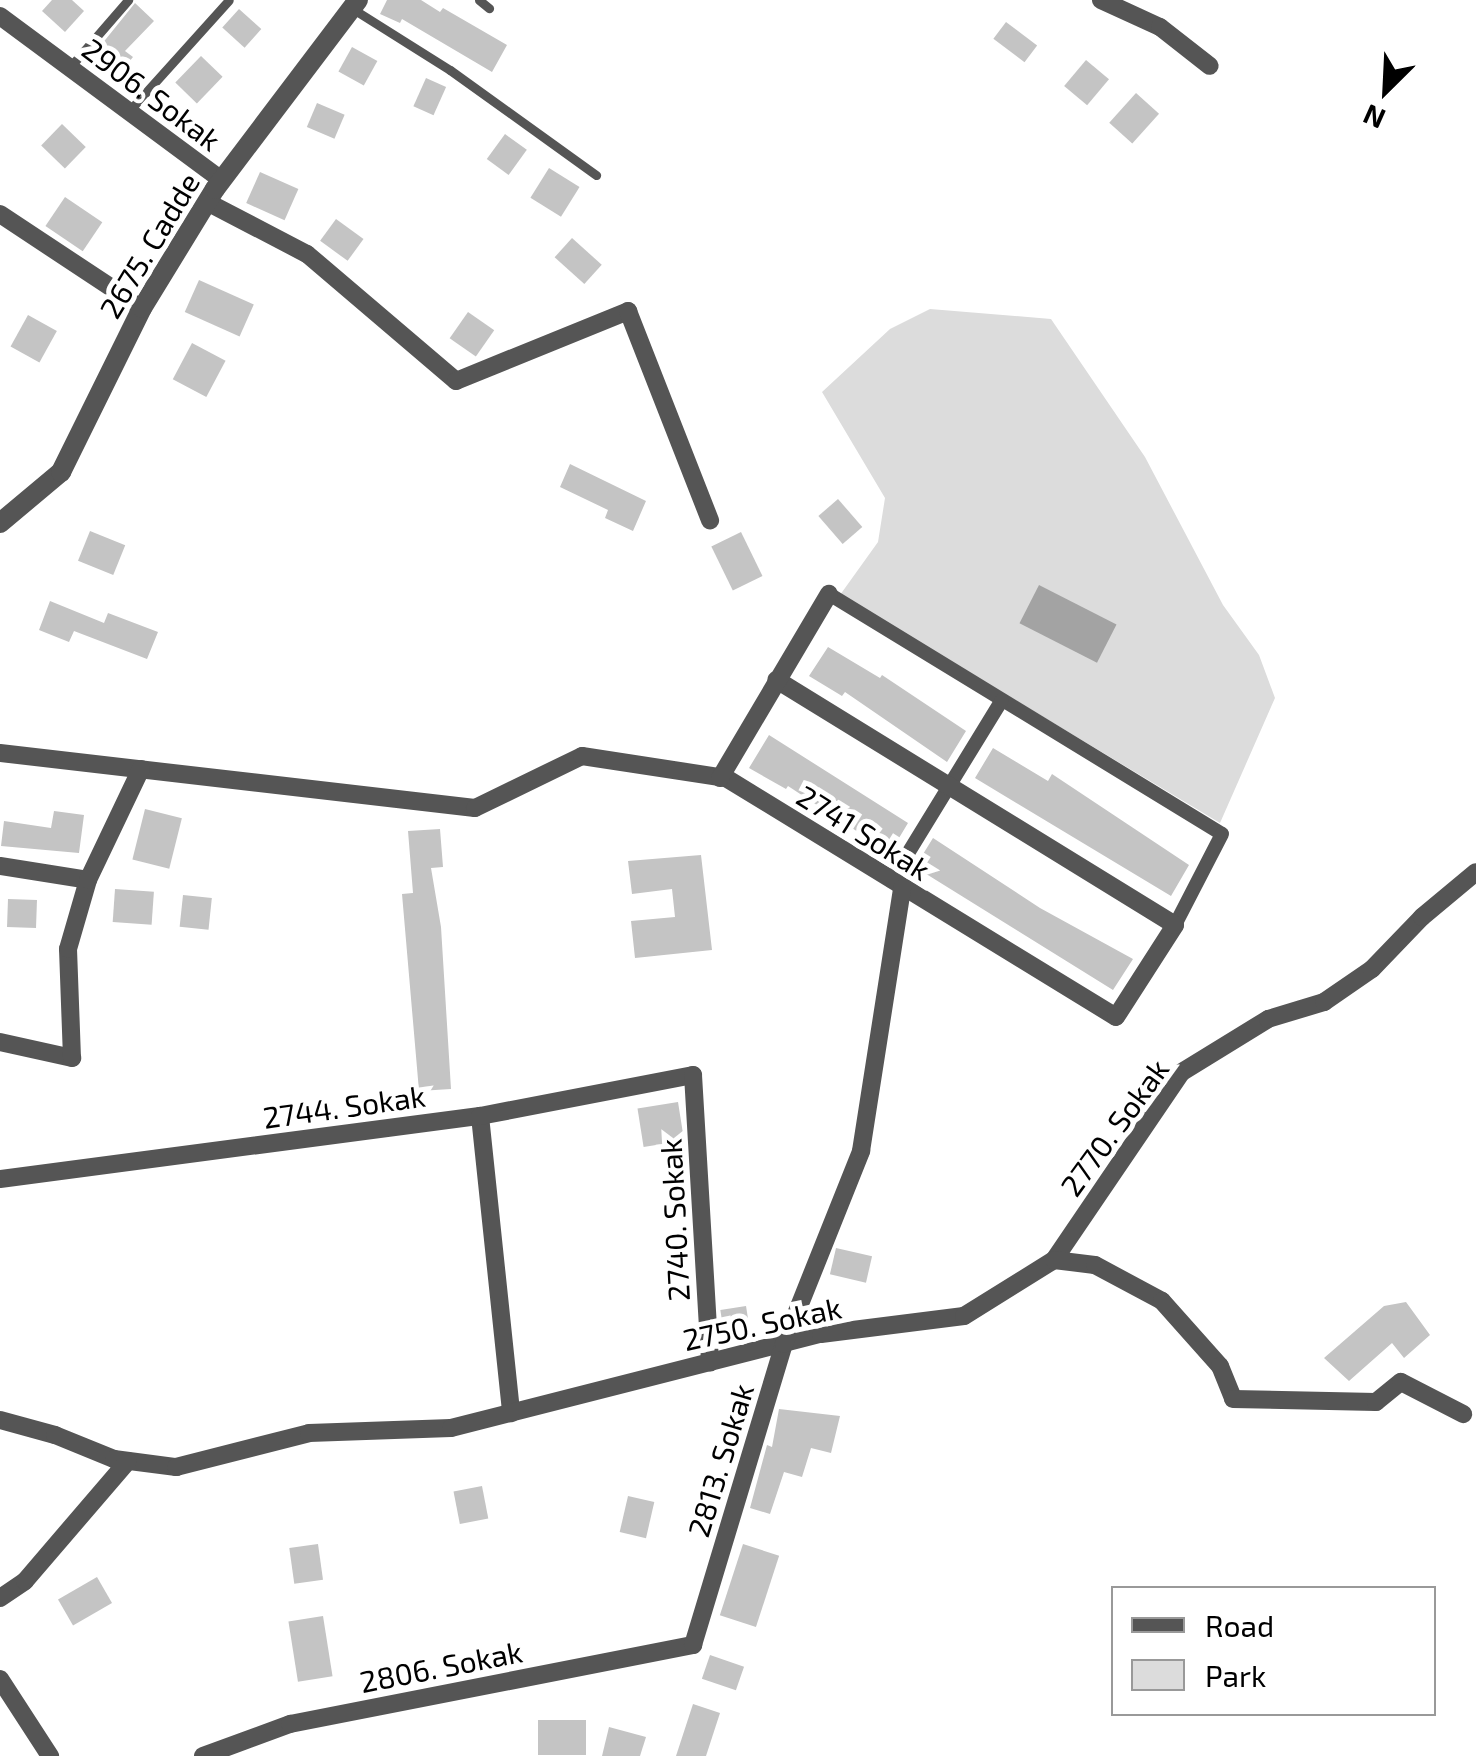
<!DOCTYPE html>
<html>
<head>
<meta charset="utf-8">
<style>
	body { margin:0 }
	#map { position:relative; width:1476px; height:1756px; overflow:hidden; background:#fff; font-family:"Exo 2",sans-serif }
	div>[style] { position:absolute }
	.green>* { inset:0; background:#dcdcdc }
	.water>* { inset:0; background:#a3a3a3; transform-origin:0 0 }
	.building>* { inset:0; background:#c4c4c4; transform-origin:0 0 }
	.service>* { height:9px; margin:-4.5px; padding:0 4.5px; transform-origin:4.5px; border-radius:4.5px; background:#555 }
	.pedestrian>* { height:14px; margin:-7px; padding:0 7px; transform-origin:7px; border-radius:7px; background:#555 }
	.minor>* { height:18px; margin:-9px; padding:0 9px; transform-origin:9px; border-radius:9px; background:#555 }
	.tertiary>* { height:20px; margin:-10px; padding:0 10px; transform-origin:10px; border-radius:10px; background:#555 }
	span { translate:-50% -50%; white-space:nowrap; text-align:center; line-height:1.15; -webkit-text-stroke:10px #fff; paint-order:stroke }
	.street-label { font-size:30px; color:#000 }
	.legend { position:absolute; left:1111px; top:1586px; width:325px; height:130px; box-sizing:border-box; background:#fff; border:2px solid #999; margin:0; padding:12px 18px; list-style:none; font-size:30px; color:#000 }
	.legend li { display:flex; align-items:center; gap:20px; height:50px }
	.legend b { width:50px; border:2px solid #999 }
	.north { position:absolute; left:1336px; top:40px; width:100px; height:100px; -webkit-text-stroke:8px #fff; paint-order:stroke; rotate:204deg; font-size:28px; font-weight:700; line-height:40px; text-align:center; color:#000 }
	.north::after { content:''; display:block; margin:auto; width:35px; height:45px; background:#000; clip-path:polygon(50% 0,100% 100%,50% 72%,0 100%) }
</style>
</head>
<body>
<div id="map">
	<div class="green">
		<div style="clip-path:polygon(930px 309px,1051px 319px,1145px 457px,1223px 605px,1259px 655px,1275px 698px,1220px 823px,840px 595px,878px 542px,885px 498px,822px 392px,890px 329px)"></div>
	</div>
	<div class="water">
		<div style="left:1039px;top:585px;width:87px;height:43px;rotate:27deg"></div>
	</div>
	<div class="building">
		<div style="clip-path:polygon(52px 0,72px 0,84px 11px,65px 32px,42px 11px)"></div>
		<div style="clip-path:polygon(387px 0,421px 0,440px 12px,443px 8px,507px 45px,492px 72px,402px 19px,400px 23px,380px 14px)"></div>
		<div style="clip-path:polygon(135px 3px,154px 21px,125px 51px,133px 57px,114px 80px,89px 60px)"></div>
		<div style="left:239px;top:9px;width:30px;height:25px;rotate:42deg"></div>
		<div style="left:1006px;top:22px;width:39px;height:21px;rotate:37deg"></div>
		<div style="left:352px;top:47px;width:29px;height:28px;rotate:29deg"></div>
		<div style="left:201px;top:56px;width:30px;height:37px;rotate:44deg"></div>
		<div style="left:1086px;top:60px;width:30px;height:34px;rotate:40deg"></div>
		<div style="left:426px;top:78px;width:22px;height:31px;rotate:24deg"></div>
		<div style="left:1136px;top:93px;width:31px;height:40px;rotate:42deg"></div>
		<div style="left:317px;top:103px;width:30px;height:26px;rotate:23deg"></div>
		<div style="left:62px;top:124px;width:33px;height:30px;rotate:44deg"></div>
		<div style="left:505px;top:134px;width:27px;height:31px;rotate:36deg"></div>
		<div style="left:549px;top:168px;width:36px;height:35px;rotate:32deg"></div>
		<div style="left:260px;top:172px;width:42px;height:34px;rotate:24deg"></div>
		<div style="left:65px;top:197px;width:45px;height:35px;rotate:34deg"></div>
		<div style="left:336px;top:219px;width:34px;height:27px;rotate:36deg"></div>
		<div style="left:572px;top:238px;width:40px;height:26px;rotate:42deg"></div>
		<div style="left:199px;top:280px;width:60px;height:35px;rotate:24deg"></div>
		<div style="left:468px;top:312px;width:32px;height:32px;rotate:35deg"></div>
		<div style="left:28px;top:315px;width:33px;height:36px;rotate:29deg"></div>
		<div style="left:192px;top:343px;width:38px;height:41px;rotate:28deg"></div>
		<div style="clip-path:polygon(570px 464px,646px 501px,633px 531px,605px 518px,608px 510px,560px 487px)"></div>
		<div style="left:838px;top:499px;width:37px;height:26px;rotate:49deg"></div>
		<div style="left:90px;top:531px;width:38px;height:32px;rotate:22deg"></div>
		<div style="left:741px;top:532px;width:49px;height:33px;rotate:64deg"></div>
		<div style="clip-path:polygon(50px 601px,104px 623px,108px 613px,158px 632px,147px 659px,74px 631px,69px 642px,39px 630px)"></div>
		<div style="clip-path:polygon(828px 647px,880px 678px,882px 675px,966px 731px,947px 762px,845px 692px,842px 696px,809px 676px)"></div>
		<div style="clip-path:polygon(769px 735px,908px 823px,890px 853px,788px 786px,786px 789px,749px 768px)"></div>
		<div style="clip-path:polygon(993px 748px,1048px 781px,1052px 774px,1189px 865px,1171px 896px,975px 778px)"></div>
		<div style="left:145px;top:809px;width:38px;height:52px;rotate:14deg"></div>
		<div style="clip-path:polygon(54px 811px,84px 815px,79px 853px,1px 846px,4px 821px,51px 828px)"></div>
		<div style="clip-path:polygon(440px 829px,443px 867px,431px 868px,441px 927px,451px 1089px,419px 1091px,402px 894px,413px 893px,408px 831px)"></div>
		<div style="clip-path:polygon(933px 838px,1040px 908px,1133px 959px,1113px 990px,915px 867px)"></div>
		<div style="clip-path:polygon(701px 855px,712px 950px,635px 958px,631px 921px,675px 917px,672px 889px,632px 894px,628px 861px)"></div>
		<div style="left:115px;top:889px;width:39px;height:33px;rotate:4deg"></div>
		<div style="left:183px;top:895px;width:29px;height:32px;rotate:6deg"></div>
		<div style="left:8px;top:899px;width:29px;height:28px;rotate:2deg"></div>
		<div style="left:678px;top:1102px;width:39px;height:41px;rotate:81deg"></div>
		<div style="left:836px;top:1248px;width:37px;height:27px;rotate:13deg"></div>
		<div style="clip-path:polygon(1406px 1302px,1430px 1335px,1404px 1358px,1392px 1343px,1349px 1381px,1324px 1358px,1384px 1306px)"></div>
		<div style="left:746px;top:1306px;width:20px;height:26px;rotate:81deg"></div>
		<div style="clip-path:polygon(779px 1409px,840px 1416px,831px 1453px,811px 1448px,802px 1477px,784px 1472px,770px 1514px,750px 1508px,767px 1445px,772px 1447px)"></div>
		<div style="left:482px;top:1486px;width:33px;height:29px;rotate:79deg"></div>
		<div style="left:628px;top:1496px;width:27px;height:37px;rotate:13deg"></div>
		<div style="left:318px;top:1544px;width:36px;height:29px;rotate:82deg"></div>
		<div style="left:743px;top:1544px;width:38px;height:75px;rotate:18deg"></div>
		<div style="left:97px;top:1577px;width:30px;height:45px;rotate:60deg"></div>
		<div style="left:323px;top:1616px;width:61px;height:35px;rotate:81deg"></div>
		<div style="left:710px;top:1655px;width:36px;height:25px;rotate:19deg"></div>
		<div style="clip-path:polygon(693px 1704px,720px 1713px,706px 1756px,676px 1756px)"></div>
		<div style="left:538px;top:1720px;width:48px;height:35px"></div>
		<div style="clip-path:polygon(609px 1727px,646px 1737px,640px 1756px,602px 1756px)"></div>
	</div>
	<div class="service">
		<div style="left:479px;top:0;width:13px;rotate:39deg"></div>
		<div style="left:353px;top:9px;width:115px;rotate:32.2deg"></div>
		<div style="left:450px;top:70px;width:180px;rotate:35.7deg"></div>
		<div style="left:70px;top:67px;width:89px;rotate:-49.1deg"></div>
		<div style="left:129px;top:111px;width:149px;rotate:-48deg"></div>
	</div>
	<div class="pedestrian">
		<div style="left:829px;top:594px;width:460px;rotate:31.4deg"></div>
		<div style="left:1222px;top:834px;width:102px;rotate:117.3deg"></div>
		<div style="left:891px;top:881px;width:212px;rotate:-58.5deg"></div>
	</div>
	<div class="minor">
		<div style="left:1101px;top:0;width:65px;rotate:24.6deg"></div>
		<div style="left:1160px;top:27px;width:63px;rotate:38deg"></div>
		<div style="left:0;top:16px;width:276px;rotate:36.5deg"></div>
		<div style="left:207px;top:202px;width:113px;rotate:27.5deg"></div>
		<div style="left:307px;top:254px;width:196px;rotate:40.4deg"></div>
		<div style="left:456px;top:381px;width:186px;rotate:-22.1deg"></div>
		<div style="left:628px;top:311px;width:225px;rotate:68.6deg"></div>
		<div style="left:0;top:214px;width:170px;rotate:33.5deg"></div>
		<div style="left:0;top:753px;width:478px;rotate:6.6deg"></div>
		<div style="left:475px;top:808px;width:119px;rotate:-25.9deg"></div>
		<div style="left:582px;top:756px;width:146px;rotate:8.7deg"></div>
		<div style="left:726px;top:778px;width:457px;rotate:31.5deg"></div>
		<div style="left:1116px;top:1017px;width:109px;rotate:-57.3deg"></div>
		<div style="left:1175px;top:925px;width:468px;rotate:-148.4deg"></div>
		<div style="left:720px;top:778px;width:214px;rotate:-59.4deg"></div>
		<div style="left:0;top:866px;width:89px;rotate:9deg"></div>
		<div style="left:0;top:1042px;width:74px;rotate:12.5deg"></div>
		<div style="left:72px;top:1058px;width:109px;rotate:-92.1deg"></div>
		<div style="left:68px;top:949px;width:72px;rotate:-73.8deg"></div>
		<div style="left:88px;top:880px;width:123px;rotate:-64.5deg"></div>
		<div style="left:480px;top:1116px;width:299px;rotate:84deg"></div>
		<div style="left:0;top:1179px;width:484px;rotate:-7.5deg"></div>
		<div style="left:480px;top:1116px;width:217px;rotate:-10.9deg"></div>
		<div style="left:693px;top:1075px;width:288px;rotate:86.6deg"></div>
		<div style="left:1054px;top:1260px;width:227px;rotate:-55.8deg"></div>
		<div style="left:1182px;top:1072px;width:101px;rotate:-31.6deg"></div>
		<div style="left:1268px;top:1019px;width:59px;rotate:-16.9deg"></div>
		<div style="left:1324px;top:1002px;width:58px;rotate:-34.5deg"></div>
		<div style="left:1372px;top:969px;width:72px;rotate:-46.1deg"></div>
		<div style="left:1422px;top:917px;width:70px;rotate:-39.8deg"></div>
		<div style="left:0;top:1420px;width:57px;rotate:15.3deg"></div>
		<div style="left:55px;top:1435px;width:64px;rotate:22.1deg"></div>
		<div style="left:114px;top:1459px;width:63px;rotate:7.4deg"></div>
		<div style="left:176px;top:1467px;width:137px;rotate:-14.3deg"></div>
		<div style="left:309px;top:1433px;width:142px;rotate:-2deg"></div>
		<div style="left:451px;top:1428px;width:382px;rotate:-14.3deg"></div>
		<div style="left:821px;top:1334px;width:144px;rotate:-7.2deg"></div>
		<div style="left:964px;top:1316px;width:106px;rotate:-31.9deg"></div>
		<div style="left:1054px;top:1260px;width:41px;rotate:7deg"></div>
		<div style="left:1095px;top:1265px;width:76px;rotate:28.2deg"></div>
		<div style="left:1162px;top:1301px;width:87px;rotate:48.3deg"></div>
		<div style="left:1220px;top:1366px;width:35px;rotate:68deg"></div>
		<div style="left:1233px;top:1399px;width:143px;rotate:1.2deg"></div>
		<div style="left:1376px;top:1402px;width:32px;rotate:-39deg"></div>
		<div style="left:1401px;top:1382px;width:70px;rotate:27.3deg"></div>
		<div style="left:0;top:1598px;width:30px;rotate:-34deg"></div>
		<div style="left:25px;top:1581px;width:158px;rotate:-49.4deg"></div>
		<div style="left:0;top:1679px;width:92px;rotate:57deg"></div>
		<div style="left:203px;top:1756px;width:93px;rotate:-20.2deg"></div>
		<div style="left:290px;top:1724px;width:411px;rotate:-11.1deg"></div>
		<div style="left:693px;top:1645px;width:314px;rotate:-73.2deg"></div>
		<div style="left:784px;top:1344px;width:208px;rotate:-68.2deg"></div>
		<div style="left:861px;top:1151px;width:266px;rotate:-81.1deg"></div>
	</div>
	<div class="tertiary">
		<div style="left:0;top:523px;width:80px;rotate:-39.9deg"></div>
		<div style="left:61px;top:472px;width:183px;rotate:-63.7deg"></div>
		<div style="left:142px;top:308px;width:140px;rotate:-58.5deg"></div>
		<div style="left:215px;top:189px;width:237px;rotate:-52.9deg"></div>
	</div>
	<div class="street-label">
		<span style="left:152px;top:94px;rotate:37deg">2906. Sokak</span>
		<span style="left:149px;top:245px;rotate:-59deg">2675. Cadde</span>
		<span style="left:864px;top:832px;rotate:32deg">2741 Sokak</span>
		<span style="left:344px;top:1106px;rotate:-8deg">2744. Sokak</span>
		<span style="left:1114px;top:1127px;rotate:-54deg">2770. Sokak</span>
		<span style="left:674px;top:1220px;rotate:-93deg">2740. Sokak</span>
		<span style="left:762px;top:1323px;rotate:-12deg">2750. Sokak</span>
		<span style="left:720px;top:1460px;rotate:-73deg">2813. Sokak</span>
		<span style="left:441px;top:1666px;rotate:-11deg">2806. Sokak</span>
	</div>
	<ul class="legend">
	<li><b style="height:12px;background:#555"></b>Road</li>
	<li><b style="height:28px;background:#dcdcdc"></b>Park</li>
	</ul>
	<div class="north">N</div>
</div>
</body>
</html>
